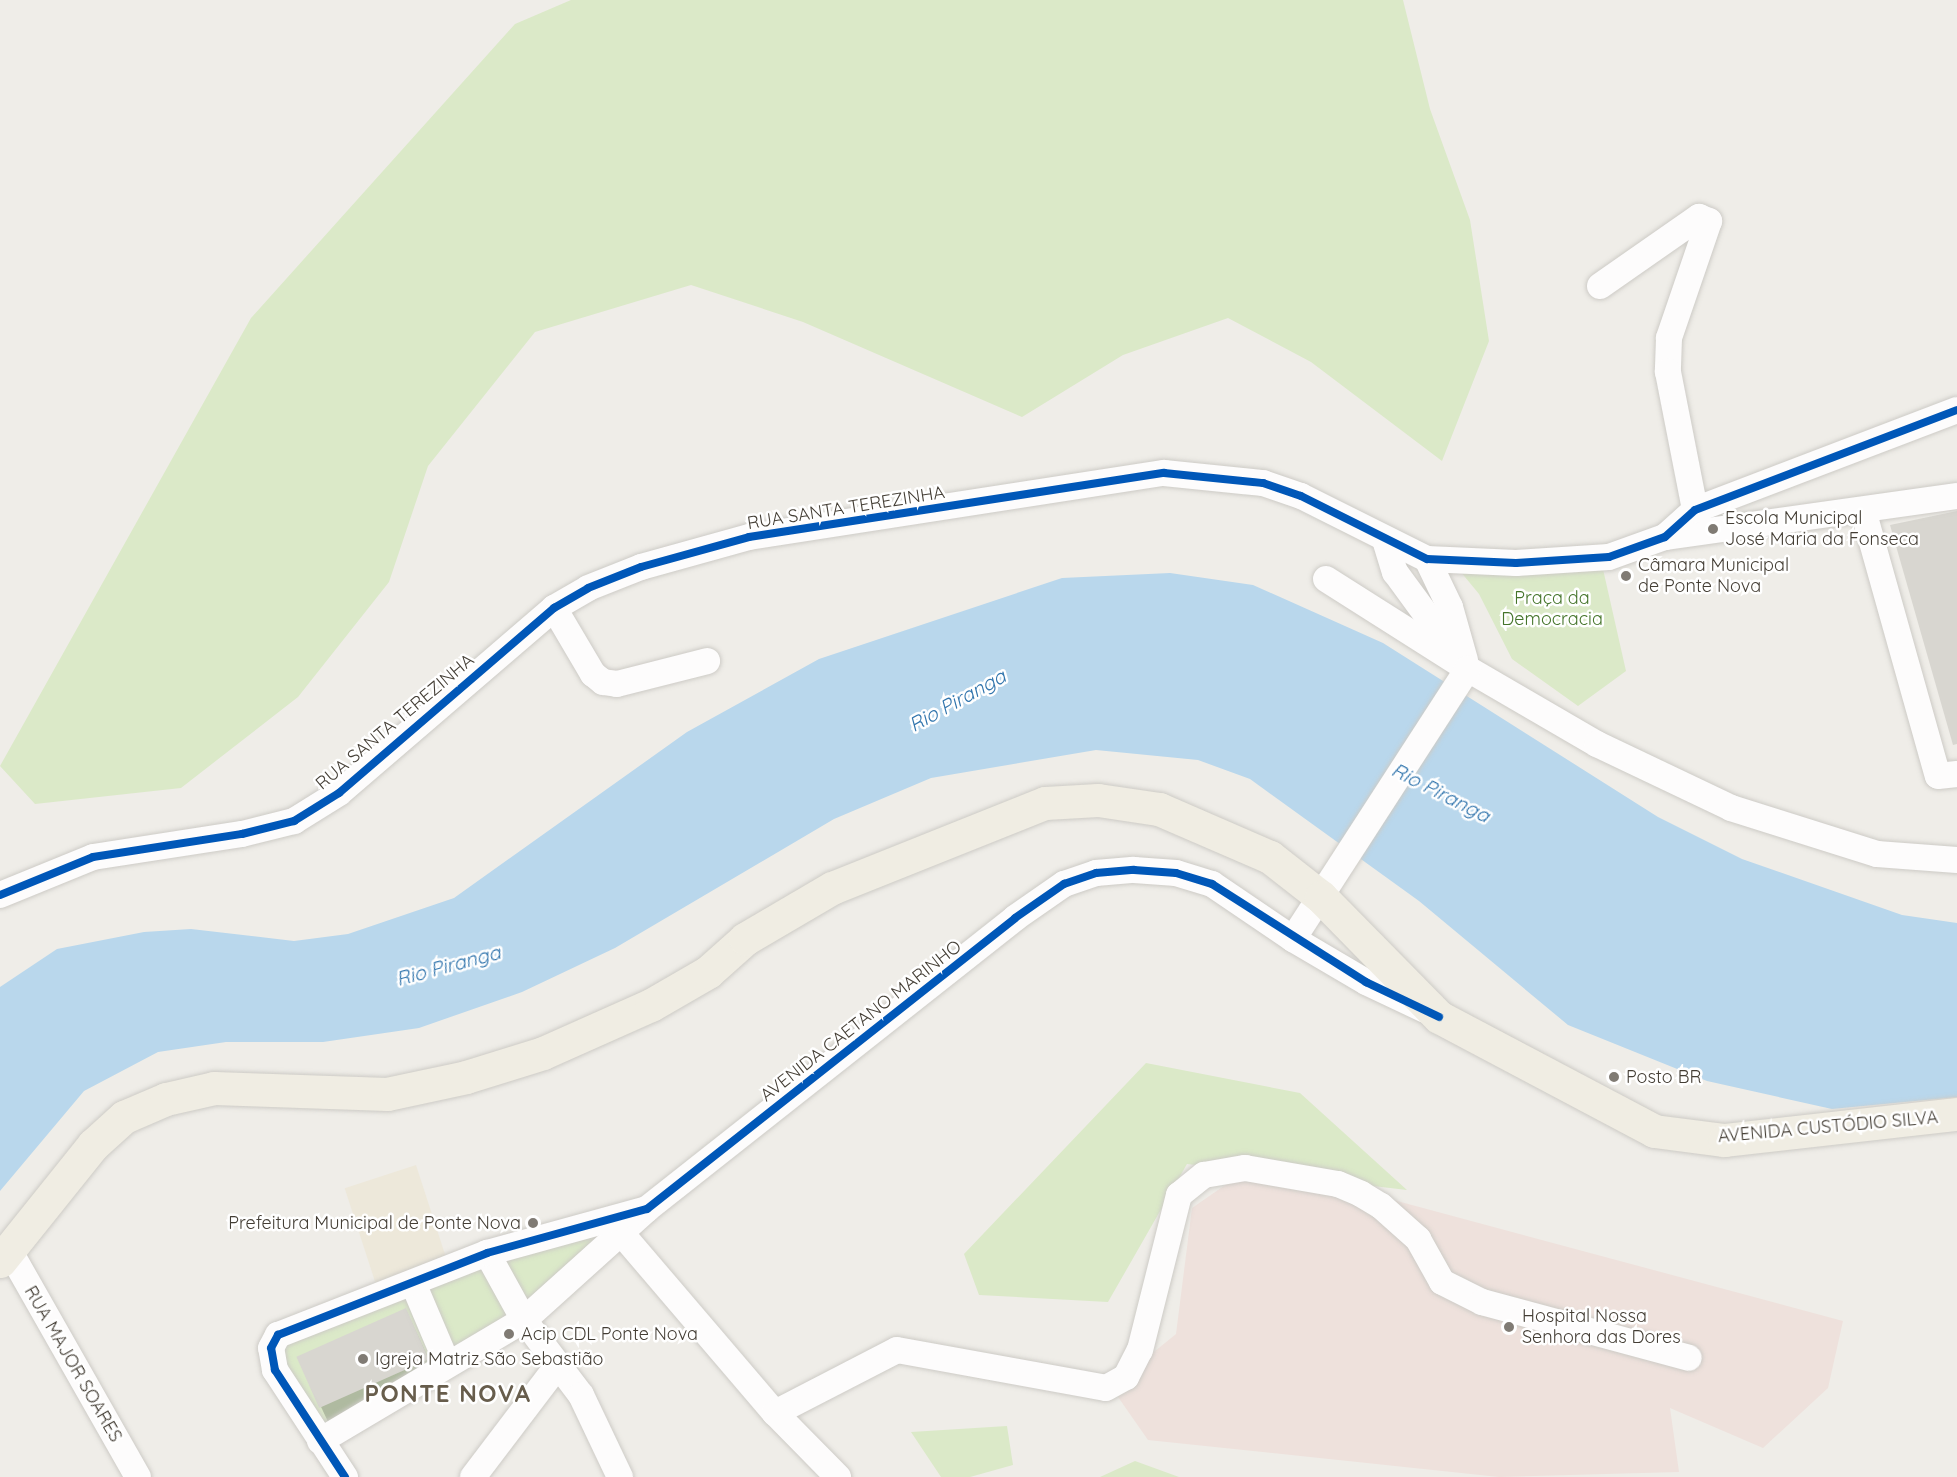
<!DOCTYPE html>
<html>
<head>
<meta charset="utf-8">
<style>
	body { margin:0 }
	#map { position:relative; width:1957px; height:1477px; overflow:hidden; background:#efede8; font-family:Quicksand,sans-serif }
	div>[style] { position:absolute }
	.education>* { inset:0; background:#ede8da; transform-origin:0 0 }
	.medical>* { inset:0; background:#eee1dc }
	.green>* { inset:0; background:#dbe9c8 }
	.water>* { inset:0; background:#b9d7ec }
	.shadow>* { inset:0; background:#0003; transform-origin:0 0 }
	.building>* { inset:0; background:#d8d6d0; transform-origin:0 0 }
	.roads { filter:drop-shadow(0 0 2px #cdcbc6) drop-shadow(0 0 2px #cdcbc6) }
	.minor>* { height:26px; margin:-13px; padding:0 13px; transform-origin:13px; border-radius:13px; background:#fdfcfc }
	.major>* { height:33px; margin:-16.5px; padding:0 16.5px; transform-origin:16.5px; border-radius:16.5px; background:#f0ede3 }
	.cycleway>* { height:8px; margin:-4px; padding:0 4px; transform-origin:4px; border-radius:4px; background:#0057b8 }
	.dots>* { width:16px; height:16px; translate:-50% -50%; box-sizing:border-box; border:3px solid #fff; border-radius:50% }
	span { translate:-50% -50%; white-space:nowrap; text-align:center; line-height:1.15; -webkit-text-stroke:5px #fff; paint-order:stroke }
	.street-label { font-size:18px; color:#443e35 }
	.poi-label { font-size:18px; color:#443e35 }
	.left { translate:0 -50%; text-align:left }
	.right { translate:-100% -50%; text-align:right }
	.park-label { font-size:18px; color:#44742a }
	.water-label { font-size:20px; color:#3175ad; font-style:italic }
	.district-label { font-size:24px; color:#675d4c; font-weight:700; letter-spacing:1.5px }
</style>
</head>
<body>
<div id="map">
	<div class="education">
		<div style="left:416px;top:1165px;width:99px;height:75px;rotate:72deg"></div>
	</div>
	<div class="medical">
		<div style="clip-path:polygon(1247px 1170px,1360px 1191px,1843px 1321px,1828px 1388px,1763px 1448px,1670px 1408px,1679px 1472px,1499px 1477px,1148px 1440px,1111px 1387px,1176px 1334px,1192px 1208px)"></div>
	</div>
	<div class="green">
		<div style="clip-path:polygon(571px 0,1403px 0,1430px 109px,1470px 220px,1489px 341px,1442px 461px,1311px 362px,1228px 318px,1123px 355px,1022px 417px,803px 322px,691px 285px,535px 332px,428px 466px,389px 582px,298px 697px,181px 788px,35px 804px,0 766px,251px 318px,515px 24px)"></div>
		<div style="clip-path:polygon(1598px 547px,1626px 671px,1578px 706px,1512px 659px,1479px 594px,1446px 554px)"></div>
		<div style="clip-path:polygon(1146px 1063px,1300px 1093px,1407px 1190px,1187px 1164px,1108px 1302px,979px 1295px,964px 1254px)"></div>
		<div style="clip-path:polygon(647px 1209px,588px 1263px,320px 1441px,271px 1358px,283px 1333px)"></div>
		<div style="clip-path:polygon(1007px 1426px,1013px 1465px,970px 1477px,941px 1477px,911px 1432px)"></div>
		<div style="clip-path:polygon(1135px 1461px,1179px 1477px,1180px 1477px,1100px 1477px)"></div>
	</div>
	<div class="water">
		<div style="clip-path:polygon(1170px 573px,1253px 585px,1383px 643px,1658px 817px,1742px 859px,1902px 915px,1957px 923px,1957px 1097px,1832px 1109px,1707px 1081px,1568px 1025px,1419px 901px,1250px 779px,1198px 760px,1096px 750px,931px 778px,834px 819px,615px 948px,522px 992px,419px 1028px,323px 1042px,226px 1042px,158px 1052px,84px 1091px,0 1191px,0 987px,57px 949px,144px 932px,191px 929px,294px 941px,348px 934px,454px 898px,687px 732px,819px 659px,1062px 578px)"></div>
	</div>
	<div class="shadow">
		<div style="left:406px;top:1310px;width:75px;height:118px;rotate:65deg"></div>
	</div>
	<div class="building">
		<div style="clip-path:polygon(1957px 511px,1957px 744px,1953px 745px,1890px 525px)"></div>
		<div style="left:406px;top:1308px;width:56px;height:120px;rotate:66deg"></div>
	</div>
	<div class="roads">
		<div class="minor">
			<div style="left:1600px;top:286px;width:121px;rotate:-34.9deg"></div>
			<div style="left:1699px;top:217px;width:11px;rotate:22deg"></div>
			<div style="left:1709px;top:221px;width:124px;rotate:108.9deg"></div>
			<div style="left:1669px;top:338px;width:34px;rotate:92deg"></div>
			<div style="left:1668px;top:372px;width:141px;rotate:78.9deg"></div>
			<div style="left:1863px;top:510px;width:276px;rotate:74.3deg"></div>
			<div style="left:1938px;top:776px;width:19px;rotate:-6deg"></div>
			<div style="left:1665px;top:537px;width:295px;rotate:-8deg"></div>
			<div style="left:1385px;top:540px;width:34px;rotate:73deg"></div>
			<div style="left:1395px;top:572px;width:97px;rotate:53.8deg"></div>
			<div style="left:1427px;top:559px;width:53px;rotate:64.4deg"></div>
			<div style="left:1450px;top:607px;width:55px;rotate:74.2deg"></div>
			<div style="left:1326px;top:579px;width:168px;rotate:32.4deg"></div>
			<div style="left:1468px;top:669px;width:149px;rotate:30.2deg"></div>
			<div style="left:1597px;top:744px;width:148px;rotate:25.5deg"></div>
			<div style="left:1731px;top:808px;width:153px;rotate:17.5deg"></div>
			<div style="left:1877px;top:854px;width:80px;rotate:4.3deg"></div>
			<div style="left:554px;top:608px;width:77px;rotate:59.4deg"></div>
			<div style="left:593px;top:674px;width:13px;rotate:39deg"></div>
			<div style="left:603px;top:682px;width:14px;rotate:8deg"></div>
			<div style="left:617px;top:684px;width:93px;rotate:-14.3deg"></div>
			<div style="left:0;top:895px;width:100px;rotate:-22.2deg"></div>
			<div style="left:93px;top:857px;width:151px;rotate:-8.8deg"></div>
			<div style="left:242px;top:834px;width:54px;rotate:-14deg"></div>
			<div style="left:294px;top:821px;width:53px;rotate:-31.9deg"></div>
			<div style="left:339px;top:793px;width:284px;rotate:-40.7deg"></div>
			<div style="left:554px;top:608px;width:39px;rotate:-30deg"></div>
			<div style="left:588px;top:588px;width:57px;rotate:-21.6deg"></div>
			<div style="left:641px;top:567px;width:112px;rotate:-15.5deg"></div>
			<div style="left:749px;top:537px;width:420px;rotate:-8.8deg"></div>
			<div style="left:1164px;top:473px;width:100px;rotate:5.8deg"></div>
			<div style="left:1263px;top:483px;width:40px;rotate:18.9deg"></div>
			<div style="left:1301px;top:496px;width:141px;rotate:26.6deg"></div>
			<div style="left:1427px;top:559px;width:89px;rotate:2.6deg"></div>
			<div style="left:1516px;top:563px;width:93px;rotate:-3.7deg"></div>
			<div style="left:1609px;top:557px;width:59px;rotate:-19.7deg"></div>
			<div style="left:1665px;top:537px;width:40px;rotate:-42deg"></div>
			<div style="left:1695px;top:510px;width:280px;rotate:-20.9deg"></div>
			<div style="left:1293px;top:939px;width:322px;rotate:-57.1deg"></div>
			<div style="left:622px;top:1234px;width:235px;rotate:49.5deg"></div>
			<div style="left:775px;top:1413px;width:90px;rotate:45.5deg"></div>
			<div style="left:9px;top:1250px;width:261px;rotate:60.4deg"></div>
			<div style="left:487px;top:1253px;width:77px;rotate:61.1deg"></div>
			<div style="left:524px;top:1320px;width:94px;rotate:52.8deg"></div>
			<div style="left:581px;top:1395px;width:91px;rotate:64.6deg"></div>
			<div style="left:413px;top:1283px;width:87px;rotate:67deg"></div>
			<div style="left:775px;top:1413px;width:137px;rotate:-27.3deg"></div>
			<div style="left:897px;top:1350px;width:212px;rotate:10.3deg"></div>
			<div style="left:1106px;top:1388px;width:23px;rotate:-29deg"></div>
			<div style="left:1126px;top:1377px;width:30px;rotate:-63deg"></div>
			<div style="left:1140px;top:1350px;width:160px;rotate:-75.9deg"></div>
			<div style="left:1179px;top:1195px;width:32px;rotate:-39deg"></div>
			<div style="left:1204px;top:1175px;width:42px;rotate:-9.7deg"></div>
			<div style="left:1245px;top:1168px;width:94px;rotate:9.8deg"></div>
			<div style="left:1338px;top:1184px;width:25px;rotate:23deg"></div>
			<div style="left:1361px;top:1194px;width:23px;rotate:31deg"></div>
			<div style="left:1381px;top:1206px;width:50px;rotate:41.7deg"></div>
			<div style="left:1418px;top:1239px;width:49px;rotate:60.8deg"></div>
			<div style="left:1442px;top:1282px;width:45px;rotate:26.6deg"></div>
			<div style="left:1482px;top:1302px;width:214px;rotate:15.1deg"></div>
			<div style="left:320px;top:1441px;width:237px;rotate:-30.7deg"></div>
			<div style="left:524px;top:1320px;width:163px;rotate:-42deg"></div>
			<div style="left:345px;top:1477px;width:128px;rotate:-123.2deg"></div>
			<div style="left:275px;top:1370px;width:22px;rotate:-100deg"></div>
			<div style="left:271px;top:1348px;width:15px;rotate:-62deg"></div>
			<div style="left:278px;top:1335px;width:225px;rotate:-21.4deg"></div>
			<div style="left:487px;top:1253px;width:166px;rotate:-15.4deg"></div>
			<div style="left:647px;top:1209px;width:469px;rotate:-38.3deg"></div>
			<div style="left:1015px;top:918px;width:60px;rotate:-34.8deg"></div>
			<div style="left:1064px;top:884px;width:34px;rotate:-19deg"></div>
			<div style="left:1096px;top:873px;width:38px;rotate:-5deg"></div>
			<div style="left:1134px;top:870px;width:42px;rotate:4.1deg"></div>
			<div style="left:1176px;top:873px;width:38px;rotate:17deg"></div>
			<div style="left:1212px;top:884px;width:98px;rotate:34.2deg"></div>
			<div style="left:1293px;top:939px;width:85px;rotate:30.5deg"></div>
			<div style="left:1366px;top:982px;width:65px;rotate:25.4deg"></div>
			<div style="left:473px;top:1477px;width:141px;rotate:-52.8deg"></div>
		</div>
		<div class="major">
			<div style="left:0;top:1261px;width:149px;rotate:-51.3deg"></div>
			<div style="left:93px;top:1145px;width:42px;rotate:-42.1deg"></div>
			<div style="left:124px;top:1117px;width:46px;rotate:-23.2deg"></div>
			<div style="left:166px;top:1099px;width:49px;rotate:-12.9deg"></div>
			<div style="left:214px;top:1088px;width:173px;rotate:2deg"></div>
			<div style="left:387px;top:1094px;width:81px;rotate:-12.1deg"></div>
			<div style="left:466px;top:1077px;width:81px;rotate:-17.3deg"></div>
			<div style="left:543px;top:1053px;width:118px;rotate:-24deg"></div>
			<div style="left:651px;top:1005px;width:66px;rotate:-30.1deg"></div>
			<div style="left:708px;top:972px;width:50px;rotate:-41.7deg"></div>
			<div style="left:745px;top:939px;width:101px;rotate:-30.4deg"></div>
			<div style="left:832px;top:888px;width:229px;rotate:-21.8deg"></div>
			<div style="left:1045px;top:803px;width:53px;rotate:-3.2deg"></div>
			<div style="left:1098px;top:800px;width:62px;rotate:8.4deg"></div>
			<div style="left:1159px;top:809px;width:121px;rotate:23.4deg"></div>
			<div style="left:1270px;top:857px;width:65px;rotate:38.1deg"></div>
			<div style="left:1321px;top:897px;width:168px;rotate:45.5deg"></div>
			<div style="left:1439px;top:1017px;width:243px;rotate:27.9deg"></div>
			<div style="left:1654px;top:1131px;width:71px;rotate:7.3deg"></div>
			<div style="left:1724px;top:1140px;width:234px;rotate:-6.4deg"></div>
		</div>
	</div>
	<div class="cycleway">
		<div style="left:0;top:895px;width:100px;rotate:-22.2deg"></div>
		<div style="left:93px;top:857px;width:151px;rotate:-8.8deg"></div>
		<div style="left:242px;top:834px;width:54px;rotate:-14deg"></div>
		<div style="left:294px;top:821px;width:53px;rotate:-31.9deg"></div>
		<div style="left:339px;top:793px;width:284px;rotate:-40.7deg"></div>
		<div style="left:554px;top:608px;width:39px;rotate:-30deg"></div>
		<div style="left:588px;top:588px;width:57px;rotate:-21.6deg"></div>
		<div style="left:641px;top:567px;width:112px;rotate:-15.5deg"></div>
		<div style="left:749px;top:537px;width:420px;rotate:-8.8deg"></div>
		<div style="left:1164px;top:473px;width:100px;rotate:5.8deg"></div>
		<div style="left:1263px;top:483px;width:40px;rotate:18.9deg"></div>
		<div style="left:1301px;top:496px;width:141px;rotate:26.6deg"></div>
		<div style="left:1427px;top:559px;width:89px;rotate:2.6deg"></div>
		<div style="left:1516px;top:563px;width:93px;rotate:-3.7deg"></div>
		<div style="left:1609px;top:557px;width:59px;rotate:-19.7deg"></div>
		<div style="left:1665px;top:537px;width:40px;rotate:-42deg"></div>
		<div style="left:1695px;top:510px;width:280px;rotate:-20.9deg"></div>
		<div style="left:345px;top:1477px;width:128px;rotate:-123.2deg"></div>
		<div style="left:275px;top:1370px;width:22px;rotate:-100deg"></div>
		<div style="left:271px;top:1348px;width:15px;rotate:-62deg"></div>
		<div style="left:278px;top:1335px;width:225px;rotate:-21.4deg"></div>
		<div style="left:487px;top:1253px;width:166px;rotate:-15.4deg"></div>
		<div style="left:647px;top:1209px;width:469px;rotate:-38.3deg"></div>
		<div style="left:1015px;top:918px;width:60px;rotate:-34.8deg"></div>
		<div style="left:1064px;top:884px;width:34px;rotate:-19deg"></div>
		<div style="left:1096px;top:873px;width:38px;rotate:-5deg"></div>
		<div style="left:1134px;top:870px;width:42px;rotate:4.1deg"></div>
		<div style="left:1176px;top:873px;width:38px;rotate:17deg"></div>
		<div style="left:1212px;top:884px;width:183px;rotate:32.5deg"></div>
		<div style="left:1366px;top:982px;width:81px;rotate:25.6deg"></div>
	</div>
	<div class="dots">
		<div style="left:1713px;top:529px;background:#807b74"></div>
		<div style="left:1626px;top:576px;background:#807b74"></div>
		<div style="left:1614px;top:1077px;background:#807b74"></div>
		<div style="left:533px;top:1223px;background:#807b74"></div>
		<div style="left:1509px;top:1327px;background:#807b74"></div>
		<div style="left:509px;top:1334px;background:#807b74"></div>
		<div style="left:363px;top:1359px;background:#807b74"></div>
	</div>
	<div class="street-label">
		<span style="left:846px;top:508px;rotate:-9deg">RUA SANTA TEREZINHA</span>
		<span style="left:395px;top:722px;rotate:-40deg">RUA SANTA TEREZINHA</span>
		<span style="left:861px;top:1021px;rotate:-38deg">AVENIDA CAETANO MARINHO</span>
		<span style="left:1828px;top:1127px;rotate:-5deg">AVENIDA CUSTÓDIO SILVA</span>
		<span style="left:73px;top:1364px;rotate:60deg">RUA MAJOR SOARES</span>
	</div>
	<div class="poi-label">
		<span class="left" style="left:1725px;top:529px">Escola Municipal<br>José Maria da Fonseca</span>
		<span class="left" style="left:1638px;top:576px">Câmara Municipal<br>de Ponte Nova</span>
		<span class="left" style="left:1626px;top:1077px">Posto BR</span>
		<span class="right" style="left:521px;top:1223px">Prefeitura Municipal de Ponte Nova</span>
		<span class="left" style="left:1522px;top:1327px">Hospital Nossa<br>Senhora das Dores</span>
		<span class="left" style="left:521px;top:1334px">Acip CDL Ponte Nova</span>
		<span class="left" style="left:375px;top:1359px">Igreja Matriz São Sebastião</span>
	</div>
	<div class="park-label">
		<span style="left:1552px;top:609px">Praça da<br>Democracia</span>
	</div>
	<div class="water-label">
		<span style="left:957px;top:700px;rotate:-29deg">Rio Piranga</span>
		<span style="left:1441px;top:792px;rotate:27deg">Rio Piranga</span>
		<span style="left:448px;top:965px;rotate:-15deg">Rio Piranga</span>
	</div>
	<div class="district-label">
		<span style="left:448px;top:1394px">PONTE NOVA</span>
	</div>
</div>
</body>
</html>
